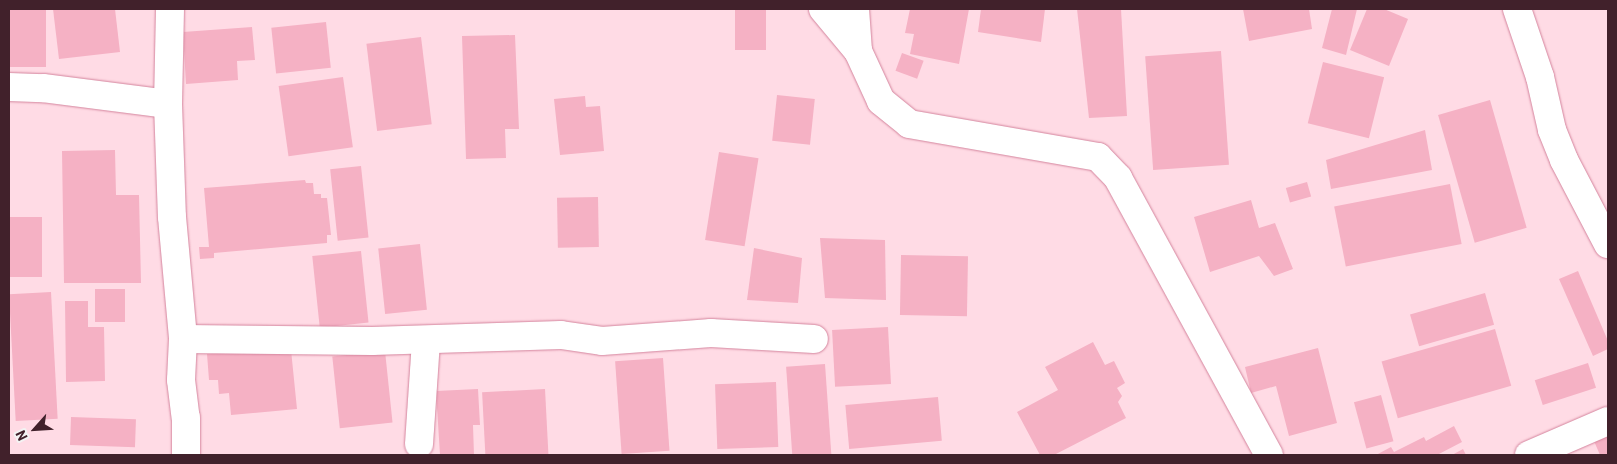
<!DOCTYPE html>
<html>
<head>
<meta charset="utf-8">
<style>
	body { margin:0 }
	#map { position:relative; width:1617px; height:464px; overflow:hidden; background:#ffdbe5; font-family:Barlow,sans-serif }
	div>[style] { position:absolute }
	.building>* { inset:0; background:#f5b1c4; transform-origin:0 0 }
	.roads { filter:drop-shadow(0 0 1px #d4849d) drop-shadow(0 0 1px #d4849d) }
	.minor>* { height:28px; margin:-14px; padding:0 14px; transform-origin:14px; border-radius:14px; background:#fff }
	span { translate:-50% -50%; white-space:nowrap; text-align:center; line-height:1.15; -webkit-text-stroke:4px #f3f3f3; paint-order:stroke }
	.frame { position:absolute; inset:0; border:10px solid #41212b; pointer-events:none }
	.north { position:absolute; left:10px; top:404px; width:50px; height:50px; -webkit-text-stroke:4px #f3f3f3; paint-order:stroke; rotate:244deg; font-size:14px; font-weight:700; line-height:20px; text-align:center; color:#41212b }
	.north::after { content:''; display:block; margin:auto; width:18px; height:22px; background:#41212b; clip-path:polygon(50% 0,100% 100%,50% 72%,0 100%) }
</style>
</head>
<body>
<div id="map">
	<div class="building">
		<div style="left:9px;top:9px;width:37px;height:58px"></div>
		<div style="clip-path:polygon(53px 9px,115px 9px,120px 52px,59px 59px)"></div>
		<div style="left:735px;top:9px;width:31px;height:41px"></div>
		<div style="clip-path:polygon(910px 9px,969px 9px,959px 64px,910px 54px,914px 34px,905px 33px)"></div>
		<div style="clip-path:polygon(981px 9px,1045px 9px,1041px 42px,978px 32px)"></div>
		<div style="clip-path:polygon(1077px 9px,1121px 9px,1127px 116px,1089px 118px)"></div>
		<div style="clip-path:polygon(1243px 9px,1309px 9px,1312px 29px,1249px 41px)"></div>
		<div style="clip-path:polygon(1332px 9px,1357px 9px,1346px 55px,1322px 48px)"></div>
		<div style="clip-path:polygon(1367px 9px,1384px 9px,1408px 19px,1389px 66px,1350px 50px)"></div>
		<div style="left:326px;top:22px;width:46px;height:55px;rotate:84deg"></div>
		<div style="clip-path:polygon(252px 27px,255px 60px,237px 61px,238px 80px,186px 84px,183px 32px)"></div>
		<div style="clip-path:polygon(515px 35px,519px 129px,505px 129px,506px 158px,466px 159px,462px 36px)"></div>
		<div style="left:421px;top:37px;width:88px;height:55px;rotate:83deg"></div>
		<div style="left:1221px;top:51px;width:114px;height:76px;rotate:86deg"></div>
		<div style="left:902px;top:53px;width:23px;height:19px;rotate:20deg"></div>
		<div style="left:1323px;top:62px;width:63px;height:63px;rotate:14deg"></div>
		<div style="left:343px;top:77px;width:71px;height:65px;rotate:82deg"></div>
		<div style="left:777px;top:95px;width:38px;height:46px;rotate:6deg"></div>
		<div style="clip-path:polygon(585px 96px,586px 107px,600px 106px,604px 151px,560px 155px,554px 99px)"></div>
		<div style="left:1490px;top:100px;width:133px;height:54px;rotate:74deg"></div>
		<div style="clip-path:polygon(1425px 130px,1432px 170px,1331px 189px,1326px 160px)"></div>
		<div style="clip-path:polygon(115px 150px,116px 195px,139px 195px,141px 283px,64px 283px,62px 151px)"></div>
		<div style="left:719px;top:152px;width:40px;height:89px;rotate:9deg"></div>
		<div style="left:361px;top:166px;width:72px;height:31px;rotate:84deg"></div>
		<div style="clip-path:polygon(305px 180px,306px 183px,313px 183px,314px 194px,321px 194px,321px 198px,327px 198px,331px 235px,327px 235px,327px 243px,214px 253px,214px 258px,200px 259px,199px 247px,209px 247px,204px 188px)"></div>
		<div style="left:1307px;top:182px;width:15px;height:22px;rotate:74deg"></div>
		<div style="left:1450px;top:184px;width:61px;height:118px;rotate:79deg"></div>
		<div style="left:598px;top:197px;width:50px;height:41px;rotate:89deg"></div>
		<div style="clip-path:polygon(1251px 200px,1259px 228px,1275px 223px,1293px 269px,1274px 276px,1259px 256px,1210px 272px,1194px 217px)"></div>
		<div style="left:9px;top:217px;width:33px;height:60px"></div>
		<div style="clip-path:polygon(820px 238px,885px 240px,886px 300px,825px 298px)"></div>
		<div style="left:420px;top:244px;width:66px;height:42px;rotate:84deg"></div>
		<div style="clip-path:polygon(754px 248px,802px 258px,798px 303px,747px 300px)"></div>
		<div style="left:361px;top:251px;width:72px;height:49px;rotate:84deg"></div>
		<div style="left:901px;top:255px;width:67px;height:60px;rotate:1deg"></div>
		<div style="clip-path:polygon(1578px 271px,1608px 341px,1608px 349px,1593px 356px,1559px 279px)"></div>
		<div style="left:95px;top:289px;width:30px;height:33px"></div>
		<div style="left:51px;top:292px;width:127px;height:42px;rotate:87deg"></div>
		<div style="left:1485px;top:293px;width:33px;height:78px;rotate:74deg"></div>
		<div style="clip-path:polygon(65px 301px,88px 301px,88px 327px,104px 327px,105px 381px,66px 382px)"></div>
		<div style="left:888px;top:327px;width:57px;height:56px;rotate:87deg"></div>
		<div style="left:1495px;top:329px;width:59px;height:118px;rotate:74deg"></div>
		<div style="clip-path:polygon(290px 340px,297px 409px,231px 415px,229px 393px,219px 394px,218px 380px,209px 380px,207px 354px,218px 353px,217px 347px)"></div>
		<div style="clip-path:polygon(1093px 342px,1105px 365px,1114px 361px,1125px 383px,1117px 388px,1122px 396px,1118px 402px,1126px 418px,1054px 455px,1040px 455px,1017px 412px,1058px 390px,1045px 367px)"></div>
		<div style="clip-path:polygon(1318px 348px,1337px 423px,1289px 436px,1276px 386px,1251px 393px,1245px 367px)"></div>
		<div style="left:385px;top:351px;width:72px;height:53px;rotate:84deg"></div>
		<div style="left:663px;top:358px;width:93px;height:48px;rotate:86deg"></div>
		<div style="left:1588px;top:363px;width:26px;height:56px;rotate:72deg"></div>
		<div style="left:825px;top:364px;width:91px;height:39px;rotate:86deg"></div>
		<div style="left:776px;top:382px;width:65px;height:61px;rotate:88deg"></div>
		<div style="clip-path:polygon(478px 389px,480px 425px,473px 425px,474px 455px,440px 455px,436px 391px)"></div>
		<div style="left:545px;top:389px;width:66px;height:63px;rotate:87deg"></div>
		<div style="left:1381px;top:395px;width:48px;height:28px;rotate:75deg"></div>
		<div style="left:938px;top:397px;width:44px;height:93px;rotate:85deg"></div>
		<div style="left:71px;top:417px;width:65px;height:28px;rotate:2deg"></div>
		<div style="clip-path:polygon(1454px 426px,1462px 442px,1437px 455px,1376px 455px,1391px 447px,1394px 452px,1424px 437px,1426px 441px)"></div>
		<div style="clip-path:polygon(1608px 434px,1608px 455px,1600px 455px,1594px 441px)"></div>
		<div style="clip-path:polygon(1463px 449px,1466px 455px,1452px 455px)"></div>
	</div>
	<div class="roads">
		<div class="minor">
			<div style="left:170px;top:9px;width:95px;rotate:91.2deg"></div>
			<div style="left:168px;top:104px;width:113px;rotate:88deg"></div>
			<div style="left:172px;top:217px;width:122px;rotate:84.8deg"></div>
			<div style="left:183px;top:339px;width:41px;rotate:92.8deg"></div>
			<div style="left:181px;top:380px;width:38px;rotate:83deg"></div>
			<div style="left:186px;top:418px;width:37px;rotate:90deg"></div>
			<div style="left:823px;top:9px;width:55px;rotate:50.2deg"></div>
			<div style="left:858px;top:51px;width:55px;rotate:65.3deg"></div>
			<div style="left:881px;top:101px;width:36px;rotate:39deg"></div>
			<div style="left:909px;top:124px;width:192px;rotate:9.9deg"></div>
			<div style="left:1098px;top:157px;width:29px;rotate:46deg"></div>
			<div style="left:1118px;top:178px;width:315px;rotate:61.4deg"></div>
			<div style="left:855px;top:9px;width:42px;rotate:85.9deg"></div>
			<div style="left:1517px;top:9px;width:72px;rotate:71.3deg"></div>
			<div style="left:1540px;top:77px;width:54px;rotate:77.2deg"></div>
			<div style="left:1552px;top:130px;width:32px;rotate:68deg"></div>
			<div style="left:1564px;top:160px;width:95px;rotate:62.4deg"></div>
			<div style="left:9px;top:87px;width:34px;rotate:2deg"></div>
			<div style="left:43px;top:88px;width:126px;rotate:7.3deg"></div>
			<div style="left:183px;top:339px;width:189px;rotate:0.6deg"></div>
			<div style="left:372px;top:341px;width:189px;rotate:-1.8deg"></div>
			<div style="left:561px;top:335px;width:41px;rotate:8.3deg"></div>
			<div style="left:602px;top:341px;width:109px;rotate:-4.2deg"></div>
			<div style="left:711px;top:333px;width:103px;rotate:3.3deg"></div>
			<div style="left:419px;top:444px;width:104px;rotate:-86.1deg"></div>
			<div style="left:1529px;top:455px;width:86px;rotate:-23.3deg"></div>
		</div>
	</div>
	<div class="frame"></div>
	<div class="north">N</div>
</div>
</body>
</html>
